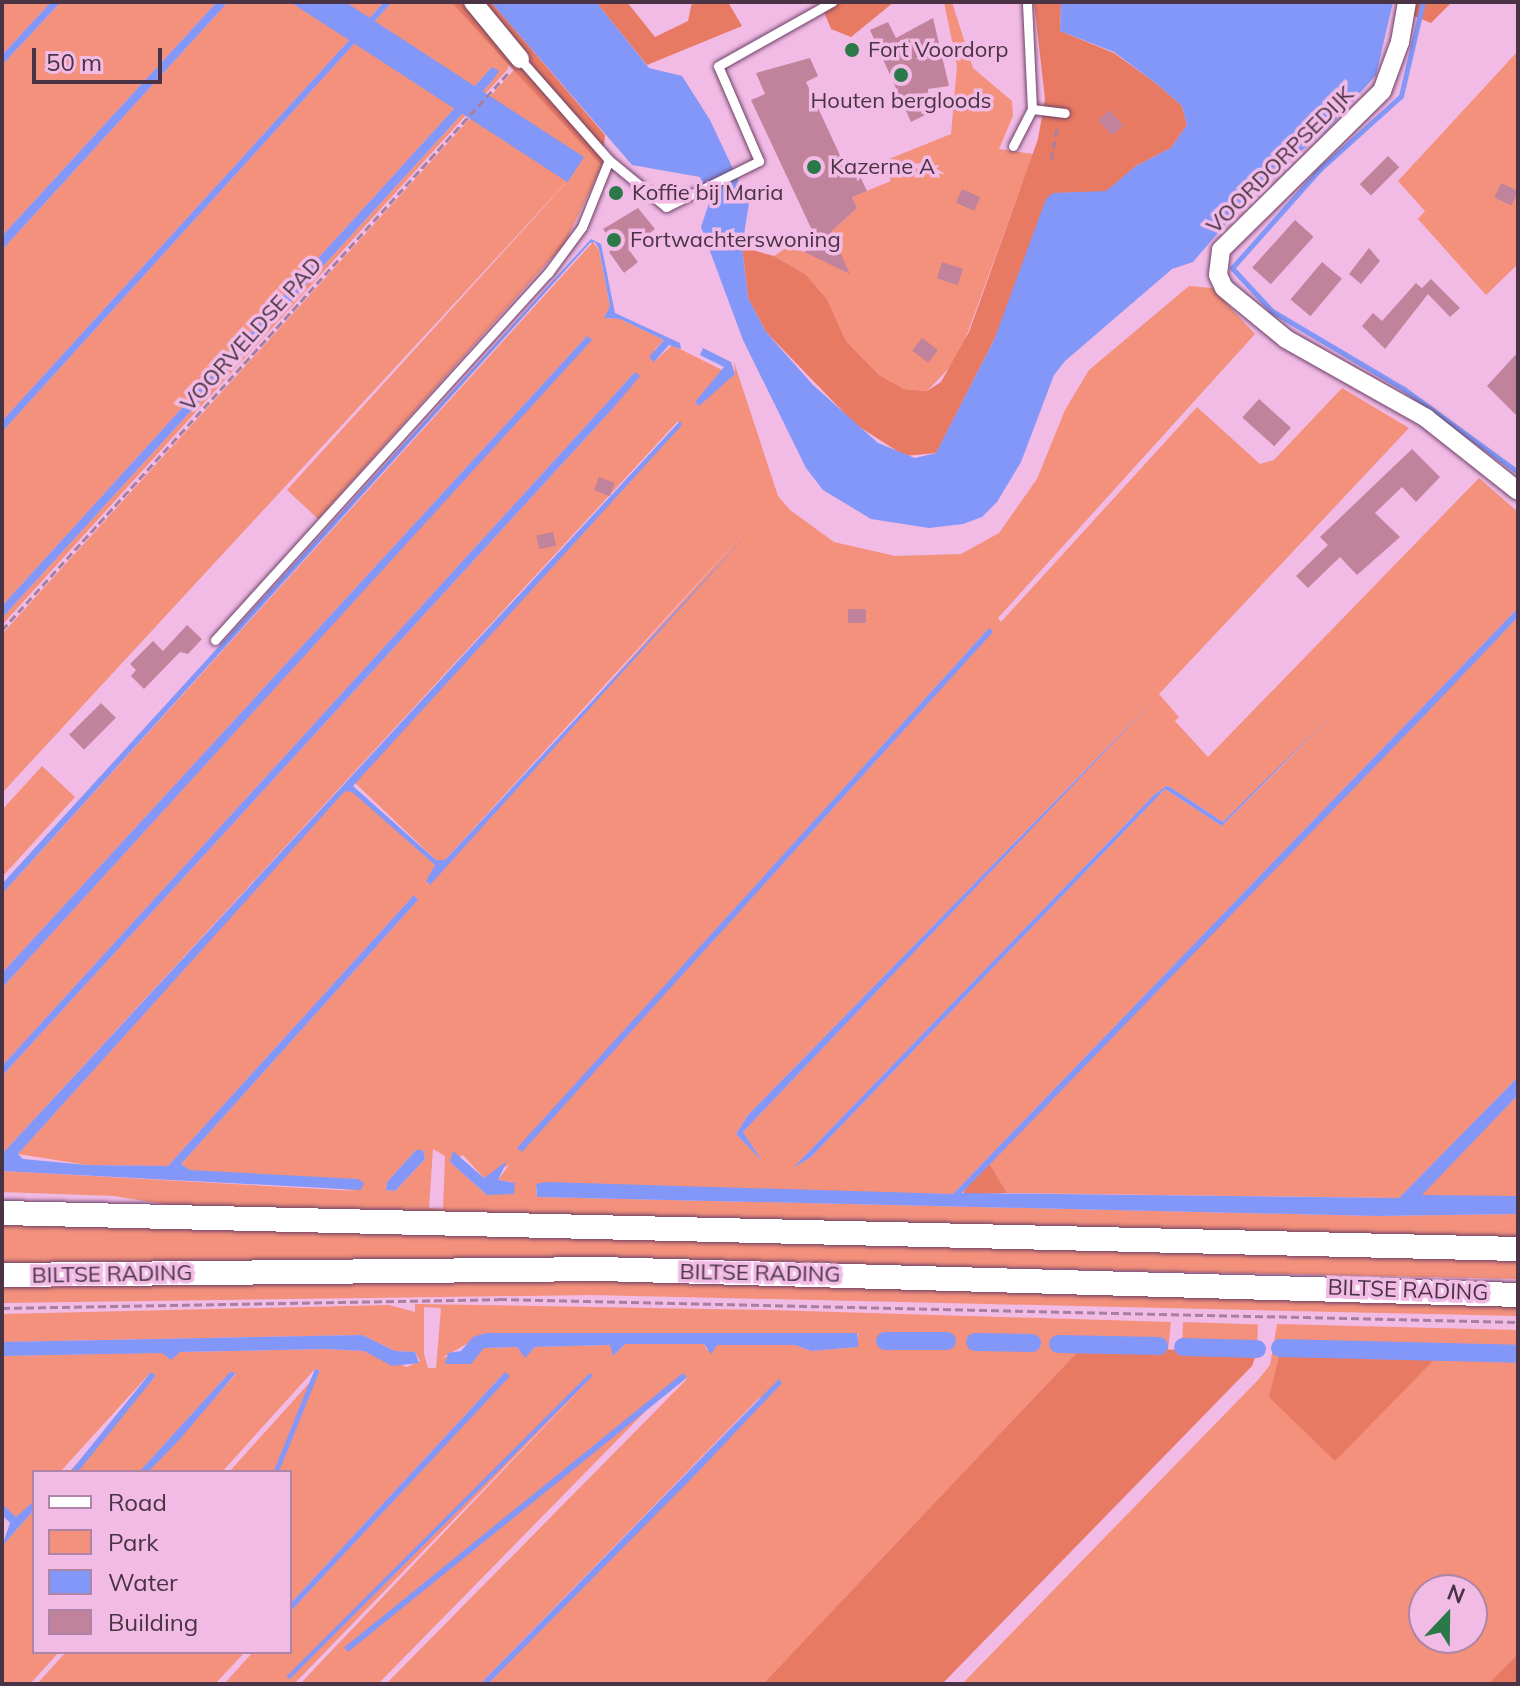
<!DOCTYPE html>
<html>
<head>
<meta charset="utf-8">
<style>
	body { margin:0 }
	#map { position:relative; width:1520px; height:1686px; overflow:hidden; background:#f1bbe6; font-family:Mulish,sans-serif }
	div>[style] { position:absolute }
	.green>* { inset:0; background:#f4917c; transform-origin:0 0 }
	.forest>* { inset:0; background:#e87962 }
	.water>* { inset:0; background:#8297f7; transform-origin:0 0 }
	.stream>* { height:5px; margin:-2.5px; padding:0 2.5px; transform-origin:2.5px; border-radius:2.5px; background:#8297f7 }
	.canal>* { height:18px; margin:-9px; padding:0 9px; transform-origin:9px; border-radius:9px; background:#8297f7 }
	.building>* { inset:0; background:#c1829c; transform-origin:0 0 }
	.path>* { height:3px; margin-top:-1.5px; transform-origin:0; background:repeating-linear-gradient(90deg,#a77fa0 0 8px,transparent 0 12px) }
	.roads { filter:drop-shadow(0 0 2px #6d4066) drop-shadow(0 0 2px #6d4066) }
	.service>* { height:9px; margin:-4.5px; padding:0 4.5px; transform-origin:4.5px; border-radius:4.5px; background:#fff }
	.minor>* { height:18px; margin:-9px; padding:0 9px; transform-origin:9px; border-radius:9px; background:#fff }
	.secondary>* { height:24px; margin:-12px; padding:0 12px; transform-origin:12px; border-radius:12px; background:#fff }
	.dots>* { width:22px; height:22px; translate:-50% -50%; box-sizing:border-box; border:4px solid #f1bbe6; border-radius:50% }
	span { translate:-50% -50%; white-space:nowrap; text-align:center; line-height:1.15; -webkit-text-stroke:7px #f1bbe6; paint-order:stroke }
	.poi-label { font-size:22px; color:#493345 }
	.left { translate:0 -50%; text-align:left }
	.street-label { font-size:22px; color:#493345 }
	.frame { position:absolute; inset:0; border:4px solid #493345; pointer-events:none }
	.legend { position:absolute; left:32px; top:1470px; width:260px; height:184px; box-sizing:border-box; background:#f1bbe6; border:2px solid #ae85a6; margin:0; padding:10px 14px; list-style:none; font-size:24px; color:#493345 }
	.legend li { display:flex; align-items:center; gap:16px; height:40px }
	.legend b { width:40px; border:2px solid #ae85a6 }
	.north { position:absolute; left:1408px; top:1574px; width:80px; height:80px; box-sizing:border-box; background:#f1bbe6; border:2px solid #ae85a6; border-radius:50%; rotate:22deg; font-size:22px; font-weight:700; line-height:32px; text-align:center; color:#493345 }
	.north::after { content:''; display:block; margin:auto; width:28px; height:36px; background:#2b7949; clip-path:polygon(50% 0,100% 100%,50% 72%,0 100%) }
	.scale { position:absolute; left:32px; top:48px; width:130px; height:36px; box-sizing:border-box; border:4px solid #493345; border-top:0; padding-left:10px; font-size:24px; line-height:28px; white-space:nowrap; color:#493345; -webkit-text-stroke:6px #f1bbe6; paint-order:stroke }
</style>
</head>
<body>
<div id="map">
	<div class="green">
		<div style="clip-path:polygon(2px 2px,51px 2px,2px 55px)"></div>
		<div style="clip-path:polygon(61px 2px,217px 2px,2px 236px,2px 65px)"></div>
		<div style="clip-path:polygon(228px 2px,384px 2px,2px 421px,2px 250px)"></div>
		<div style="clip-path:polygon(392px 2px,451px 2px,509px 64px,507px 70px,2px 625px,2px 618px,492px 81px,492px 67px,2px 606px,2px 432px)"></div>
		<div style="clip-path:polygon(944px 2px,952px 2px,973px 68px,1012px 101px,1013px 116px,999px 149px,1033px 154px,958px 359px,927px 391px,904px 389px,879px 375px,846px 341px,827px 299px,805px 274px,774px 256px,790px 245px,849px 273px,831px 232px,857px 208px,852px 197px,891px 181px,884px 161px,951px 134px,957px 66px)"></div>
		<div style="clip-path:polygon(1518px 51px,1518px 264px,1486px 295px,1418px 219px,1425px 211px,1398px 181px)"></div>
		<div style="clip-path:polygon(514px 70px,602px 166px,565px 243px,318px 519px,287px 490px,585px 162px,2px 793px,2px 634px)"></div>
		<div style="clip-path:polygon(evenodd,593px 242px,599px 250px,610px 306px,605px 318px,620px 319px,664px 340px,655px 349px,655px 361px,672px 345px,722px 370px,696px 404px,735px 374px,734px 362px,778px 496px,790px 510px,834px 542px,895px 556px,961px 554px,999px 533px,1037px 479px,1065px 410px,1089px 370px,1189px 286px,1212px 288px,1255px 334px,998px 618px,1001px 622px,1197px 407px,1260px 464px,1274px 460px,1342px 388px,1409px 428px,1159px 694px,1179px 717px,1175px 721px,1208px 757px,1479px 478px,1518px 512px,1518px 608px,953px 1194px,536px 1186px,537px 1197px,1377px 1216px,1518px 1214px,1518px 1238px,181px 1207px,114px 1196px,2px 1192px,2px 1171px,357px 1191px,190px 1170px,181px 1164px,418px 900px,414px 895px,168px 1166px,87px 1165px,18px 1154px,345px 790px,352px 791px,435px 865px,427px 885px,749px 527px,445px 860px,436px 860px,353px 781px,681px 425px,678px 421px,2px 1154px,2px 1076px,615px 406px,635px 372px,2px 1066px,2px 988px,591px 340px,587px 336px,2px 973px,2px 894px,593px 242px,988px 629px,992px 632px,875px 762px,522px 1151px,518px 1148px,988px 629px,593px 242px,1148px 706px,743px 1132px,762px 1161px,736px 1134px,748px 1115px,1148px 706px,593px 242px,1314px 734px,1222px 826px,1165px 789px,811px 1157px,793px 1168px,1154px 795px,1166px 786px,1170px 787px,1223px 822px,1314px 734px,593px 242px,433px 1149px,445px 1156px,443px 1209px,429px 1208px,433px 1149px,593px 242px,416px 1150px,423px 1150px,425px 1159px,395px 1191px,386px 1190px,387px 1182px,416px 1150px,593px 242px,463px 1155px,484px 1178px,509px 1165px,498px 1180px,512px 1182px,487px 1195px,450px 1162px,463px 1155px)"></div>
		<div style="clip-path:polygon(1518px 617px,1518px 1077px,1399px 1198px,1007px 1193px,989px 1163px)"></div>
		<div style="clip-path:polygon(42px 766px,75px 797px,2px 877px,2px 810px)"></div>
		<div style="clip-path:polygon(1518px 1095px,1518px 1196px,1423px 1197px,1421px 1194px)"></div>
		<div style="clip-path:polygon(2px 1225px,1518px 1259px,1518px 1279px,558px 1259px,2px 1265px)"></div>
		<div style="clip-path:polygon(599px 1281px,1518px 1301px,1518px 1316px,592px 1295px,2px 1303px,2px 1286px)"></div>
		<div style="clip-path:polygon(evenodd,415px 1304px,770px 1310px,1171px 1322px,1168px 1350px,1082px 1347px,763px 1684px,488px 1684px,782px 1383px,757px 1400px,480px 1684px,386px 1684px,687px 1379px,683px 1373px,378px 1684px,300px 1684px,593px 1376px,294px 1684px,224px 1684px,253px 1652px,290px 1652px,290px 1612px,509px 1376px,504px 1373px,290px 1604px,290px 1472px,229px 1472px,320px 1371px,315px 1369px,222px 1472px,148px 1472px,236px 1374px,230px 1372px,139px 1472px,69px 1472px,155px 1377px,151px 1372px,60px 1472px,34px 1472px,34px 1501px,25px 1510px,16px 1517px,2px 1504px,2px 1356px,325px 1349px,364px 1351px,407px 1367px,420px 1361px,415px 1352px,395px 1351px,362px 1335px,2px 1342px,2px 1314px,389px 1305px,415px 1312px,415px 1304px,424px 1307px,441px 1308px,436px 1368px,428px 1368px,424px 1354px,424px 1307px,415px 1304px,486px 1333px,856px 1333px,858px 1334px,857px 1347px,811px 1351px,795px 1345px,717px 1345px,707px 1350px,704px 1344px,625px 1344px,613px 1356px,611px 1345px,535px 1347px,525px 1357px,517px 1347px,483px 1348px,442px 1358px,486px 1333px)"></div>
		<div style="left:1183px;top:1322px;width:75px;height:29px;rotate:2deg"></div>
		<div style="clip-path:polygon(evenodd,1277px 1324px,1518px 1330px,1518px 1654px,1488px 1684px,962px 1684px,1258px 1380px,1270px 1365px,1277px 1324px,1280px 1353px,1436px 1357px,1436px 1358px,1335px 1460px,1280px 1353px,1277px 1324px,1424px 1590px,1472px 1590px,1472px 1638px,1424px 1638px,1424px 1590px)"></div>
		<div style="clip-path:polygon(34px 1510px,34px 1652px,59px 1652px,30px 1684px,2px 1684px,2px 1546px)"></div>
		<div style="clip-path:polygon(66px 1652px,245px 1652px,215px 1684px,37px 1684px)"></div>
	</div>
	<div class="forest">
		<div style="clip-path:polygon(451px 2px,491px 2px,605px 135px,602px 166px)"></div>
		<div style="clip-path:polygon(596px 2px,627px 2px,655px 37px,688px 21px,692px 2px,728px 2px,742px 26px,647px 65px)"></div>
		<div style="clip-path:polygon(820px 2px,894px 2px,851px 37px,831px 29px)"></div>
		<div style="clip-path:polygon(1034px 2px,1061px 2px,1060px 31px,1114px 53px,1157px 84px,1182px 106px,1187px 125px,1171px 148px,1136px 166px,1106px 192px,1053px 193px,994px 340px,936px 453px,905px 456px,855px 424px,766px 332px,748px 298px,742px 247px,774px 256px,805px 274px,827px 299px,846px 341px,879px 375px,904px 389px,927px 391px,941px 382px,969px 332px,1038px 139px,1045px 99px)"></div>
		<div style="clip-path:polygon(1415px 2px,1452px 2px,1431px 23px,1414px 16px)"></div>
		<div style="clip-path:polygon(989px 1163px,1007px 1193px,963px 1195px,965px 1188px)"></div>
		<div style="clip-path:polygon(1082px 1347px,1257px 1352px,1252px 1366px,942px 1684px,763px 1684px)"></div>
		<div style="clip-path:polygon(1280px 1353px,1341px 1355px,1437px 1357px,1335px 1461px,1269px 1397px)"></div>
		<div style="clip-path:polygon(1518px 1654px,1518px 1684px,1488px 1684px)"></div>
	</div>
	<div class="water">
		<div style="clip-path:polygon(51px 2px,61px 2px,2px 65px,2px 55px)"></div>
		<div style="clip-path:polygon(217px 2px,228px 2px,2px 250px,2px 236px)"></div>
		<div style="clip-path:polygon(384px 2px,392px 2px,2px 432px,2px 421px)"></div>
		<div style="clip-path:polygon(491px 2px,596px 2px,649px 68px,682px 76px,710px 120px,749px 203px,742px 247px,748px 298px,766px 332px,813px 385px,878px 443px,915px 458px,936px 453px,994px 340px,1046px 199px,1053px 193px,1106px 191px,1136px 166px,1171px 148px,1187px 125px,1182px 106px,1157px 84px,1114px 52px,1060px 31px,1061px 2px,1393px 2px,1376px 75px,1327px 130px,1258px 186px,1193px 262px,1172px 269px,1065px 361px,1054px 375px,1021px 462px,997px 502px,982px 517px,963px 524px,929px 528px,871px 519px,823px 490px,806px 468px,743px 340px,701px 227px,710px 200px,700px 177px,632px 165px)"></div>
		<div style="clip-path:polygon(492px 67px,499px 71px,492px 81px,2px 618px,2px 606px)"></div>
		<div style="left:584px;top:157px;width:30px;height:862px;rotate:123deg"></div>
		<div style="clip-path:polygon(591px 239px,601px 244px,615px 313px,680px 343px,681px 349px,669px 345px,654px 362px,649px 357px,664px 340px,620px 319px,604px 318px,610px 306px,599px 249px,595px 242px,590px 243px,2px 894px,2px 884px)"></div>
		<div style="clip-path:polygon(587px 336px,592px 340px,2px 988px,2px 973px)"></div>
		<div style="clip-path:polygon(703px 348px,731px 362px,735px 374px,699px 406px,695px 402px,724px 367px,700px 355px)"></div>
		<div style="clip-path:polygon(635px 372px,640px 376px,615px 406px,2px 1076px,2px 1066px)"></div>
		<div style="clip-path:polygon(680px 421px,682px 425px,353px 786px,436px 860px,445px 860px,752px 529px,430px 885px,426px 881px,435px 865px,352px 792px,345px 791px,18px 1154px,23px 1159px,87px 1165px,168px 1166px,414px 895px,418px 900px,181px 1164px,190px 1170px,358px 1179px,364px 1183px,361px 1190px,2px 1171px,2px 1154px)"></div>
		<div style="clip-path:polygon(1518px 608px,1518px 617px,1421px 719px,962px 1193px,1399px 1198px,1518px 1077px,1518px 1095px,1422px 1195px,1518px 1196px,1518px 1214px,1377px 1216px,537px 1197px,536px 1184px,546px 1182px,953px 1194px)"></div>
		<div style="clip-path:polygon(989px 628px,993px 632px,875px 762px,522px 1152px,517px 1148px)"></div>
		<div style="clip-path:polygon(1159px 695px,743px 1132px,762px 1161px,736px 1134px,748px 1115px)"></div>
		<div style="clip-path:polygon(1337px 710px,1222px 826px,1165px 789px,811px 1157px,793px 1168px,1154px 795px,1166px 786px,1170px 787px,1223px 822px)"></div>
		<div style="clip-path:polygon(416px 1150px,423px 1150px,425px 1159px,395px 1191px,386px 1190px,387px 1182px)"></div>
		<div style="clip-path:polygon(453px 1151px,484px 1178px,507px 1161px,498px 1180px,515px 1183px,514px 1194px,487px 1195px,450px 1162px)"></div>
		<div style="clip-path:polygon(486px 1333px,857px 1333px,858px 1340px,858px 1347px,811px 1351px,795px 1345px,717px 1345px,711px 1354px,704px 1344px,625px 1344px,613px 1356px,610px 1345px,535px 1347px,525px 1358px,517px 1347px,484px 1348px,471px 1364px,445px 1364px,448px 1353px,461px 1351px,473px 1337px)"></div>
		<div style="clip-path:polygon(362px 1335px,395px 1351px,415px 1352px,419px 1363px,392px 1366px,364px 1351px,325px 1349px,180px 1352px,171px 1360px,162px 1353px,2px 1356px,2px 1342px)"></div>
		<div style="left:315px;top:1369px;width:5px;height:139px;rotate:22deg"></div>
		<div style="left:151px;top:1372px;width:6px;height:135px;rotate:39deg"></div>
		<div style="clip-path:polygon(230px 1372px,236px 1373px,180px 1439px,148px 1472px,139px 1472px)"></div>
		<div style="clip-path:polygon(505px 1372px,510px 1376px,290px 1612px,290px 1604px)"></div>
		<div style="left:590px;top:1373px;width:4px;height:429px;rotate:45deg"></div>
		<div style="left:683px;top:1373px;width:6px;height:436px;rotate:51deg"></div>
		<div style="clip-path:polygon(779px 1379px,782px 1383px,696px 1474px,488px 1684px,480px 1684px)"></div>
		<div style="clip-path:polygon(34px 1501px,34px 1510px,2px 1546px,10px 1523px,2px 1515px,2px 1504px,16px 1517px)"></div>
	</div>
	<div class="stream">
		<div style="left:1423px;top:2px;width:97px;rotate:103.2deg"></div>
		<div style="left:1401px;top:96px;width:110px;rotate:137.9deg"></div>
		<div style="left:1319px;top:170px;width:131px;rotate:131.6deg"></div>
		<div style="left:1232px;top:268px;width:59px;rotate:47.1deg"></div>
		<div style="left:1272px;top:311px;width:153px;rotate:30.6deg"></div>
		<div style="left:1404px;top:389px;width:141px;rotate:36.1deg"></div>
	</div>
	<div class="canal">
		<div style="left:885px;top:1341px;width:62px"></div>
		<div style="left:975px;top:1342px;width:57px;rotate:1deg"></div>
		<div style="left:1058px;top:1344px;width:101px;rotate:1.1deg"></div>
		<div style="left:1183px;top:1347px;width:74px;rotate:1.5deg"></div>
		<div style="left:1280px;top:1348px;width:238px;rotate:1.4deg"></div>
	</div>
	<div class="building">
		<div style="clip-path:polygon(933px 18px,949px 86px,928px 89px,929px 113px,911px 122px,870px 30px,888px 22px,896px 38px)"></div>
		<div style="clip-path:polygon(810px 58px,818px 76px,806px 82px,850px 177px,858px 172px,867px 191px,852px 197px,857px 208px,831px 232px,850px 274px,804px 252px,819px 245px,751px 100px,765px 94px,756px 73px)"></div>
		<div style="left:1109px;top:110px;width:21px;height:15px;rotate:47deg"></div>
		<div style="left:1388px;top:156px;width:16px;height:40px;rotate:45deg"></div>
		<div style="left:1501px;top:183px;width:19px;height:16px;rotate:25deg"></div>
		<div style="left:962px;top:189px;width:20px;height:15px;rotate:24deg"></div>
		<div style="clip-path:polygon(638px 208px,655px 229px,629px 250px,638px 262px,624px 273px,609px 252px,615px 247px,603px 229px)"></div>
		<div style="left:1295px;top:220px;width:25px;height:64px;rotate:42deg"></div>
		<div style="clip-path:polygon(1369px 248px,1380px 261px,1361px 284px,1349px 274px)"></div>
		<div style="left:942px;top:262px;width:22px;height:17px;rotate:18deg"></div>
		<div style="left:1322px;top:262px;width:26px;height:49px;rotate:40deg"></div>
		<div style="clip-path:polygon(1431px 279px,1460px 308px,1450px 317px,1428px 294px,1385px 349px,1362px 326px,1373px 313px,1382px 321px,1416px 283px,1425px 291px,1422px 288px)"></div>
		<div style="left:922px;top:338px;width:20px;height:16px;rotate:37deg"></div>
		<div style="clip-path:polygon(1518px 352px,1518px 417px,1487px 386px)"></div>
		<div style="left:1259px;top:399px;width:43px;height:25px;rotate:42deg"></div>
		<div style="clip-path:polygon(1412px 449px,1440px 477px,1416px 502px,1402px 487px,1375px 513px,1400px 537px,1357px 575px,1340px 557px,1308px 588px,1296px 576px,1328px 545px,1320px 537px)"></div>
		<div style="left:599px;top:477px;width:17px;height:14px;rotate:21deg"></div>
		<div style="left:553px;top:532px;width:14px;height:17px;rotate:78deg"></div>
		<div style="left:848px;top:609px;width:18px;height:14px"></div>
		<div style="clip-path:polygon(187px 625px,202px 639px,188px 654px,180px 652px,144px 689px,131px 676px,136px 670px,130px 664px,153px 641px,163px 651px)"></div>
		<div style="left:101px;top:703px;width:21px;height:45px;rotate:45deg"></div>
	</div>
	<div class="path">
		<div style="left:1051px;top:160px;width:36px;rotate:-79deg"></div>
		<div style="left:2px;top:630px;width:755px;rotate:-47.74deg"></div>
		<div style="left:2px;top:1308px;width:497px;rotate:-1deg"></div>
		<div style="left:499px;top:1299px;width:1019px;rotate:1.29deg"></div>
	</div>
	<div class="roads">
		<div class="service">
			<div style="left:520px;top:59px;width:135px;rotate:48.6deg"></div>
			<div style="left:609px;top:160px;width:74px;rotate:39.5deg"></div>
			<div style="left:666px;top:207px;width:104px;rotate:-26.3deg"></div>
			<div style="left:759px;top:161px;width:103px;rotate:-113.3deg"></div>
			<div style="left:718px;top:66px;width:131px;rotate:-29.3deg"></div>
			<div style="left:1032px;top:109px;width:33px;rotate:7deg"></div>
			<div style="left:1013px;top:146px;width:42px;rotate:-62.8deg"></div>
			<div style="left:1032px;top:109px;width:107px;rotate:-92.7deg"></div>
			<div style="left:215px;top:640px;width:496px;rotate:-47.8deg"></div>
			<div style="left:548px;top:273px;width:57px;rotate:-53.5deg"></div>
			<div style="left:582px;top:227px;width:72px;rotate:-68.1deg"></div>
		</div>
		<div class="minor">
			<div style="left:473px;top:2px;width:74px;rotate:50.5deg"></div>
			<div style="left:1407px;top:2px;width:41px;rotate:99.9deg"></div>
			<div style="left:1400px;top:42px;width:52px;rotate:110.2deg"></div>
			<div style="left:1382px;top:91px;width:226px;rotate:135.4deg"></div>
			<div style="left:1221px;top:250px;width:25px;rotate:97deg"></div>
			<div style="left:1218px;top:275px;width:14px;rotate:65deg"></div>
			<div style="left:1224px;top:288px;width:80px;rotate:39.4deg"></div>
			<div style="left:1286px;top:339px;width:161px;rotate:29.4deg"></div>
			<div style="left:1426px;top:418px;width:117px;rotate:38.4deg"></div>
		</div>
		<div class="secondary">
			<div style="left:2px;top:1213px;width:1516px;rotate:1.36deg"></div>
			<div style="left:2px;top:1275px;width:598px;rotate:-0.57deg"></div>
			<div style="left:600px;top:1269px;width:918px;rotate:1.62deg"></div>
		</div>
	</div>
	<div class="dots">
		<div style="left:852px;top:50px;background:#2b7949"></div>
		<div style="left:901px;top:75px;background:#2b7949"></div>
		<div style="left:814px;top:167px;background:#2b7949"></div>
		<div style="left:616px;top:193px;background:#2b7949"></div>
		<div style="left:614px;top:240px;background:#2b7949"></div>
	</div>
	<div class="poi-label">
		<span class="left" style="left:868px;top:50px">Fort Voordorp</span>
		<span style="left:901px;top:101px">Houten bergloods</span>
		<span class="left" style="left:830px;top:167px">Kazerne A</span>
		<span class="left" style="left:632px;top:193px">Koffie bij Maria</span>
		<span class="left" style="left:630px;top:240px">Fortwachterswoning</span>
	</div>
	<div class="street-label">
		<span style="left:1280px;top:160px;rotate:-45deg">VOORDORPSEDIJK</span>
		<span style="left:251px;top:334px;rotate:-48deg">VOORVELDSE PAD</span>
		<span style="left:760px;top:1273px;rotate:1deg">BILTSE RADING</span>
		<span style="left:112px;top:1274px;rotate:-1deg">BILTSE RADING</span>
		<span style="left:1408px;top:1290px;rotate:2deg">BILTSE RADING</span>
	</div>
	<div class="frame"></div>
	<ul class="legend">
	<li><b style="height:10px;background:#fff"></b>Road</li>
	<li><b style="height:22px;background:#f4917c"></b>Park</li>
	<li><b style="height:22px;background:#8297f7"></b>Water</li>
	<li><b style="height:22px;background:#c1829c"></b>Building</li>
	</ul>
	<div class="north">N</div>
	<div class="scale">50 m</div>
</div>
</body>
</html>
